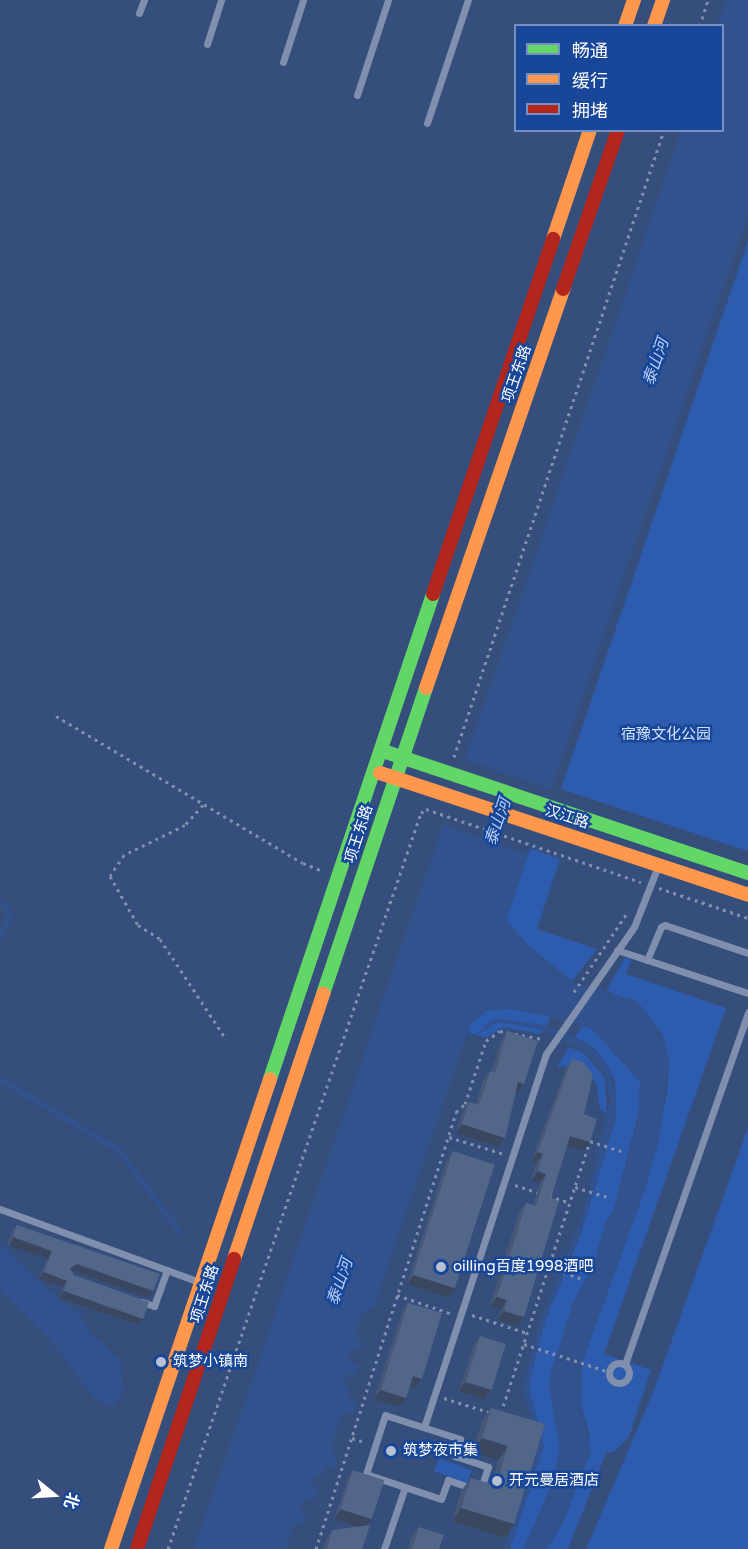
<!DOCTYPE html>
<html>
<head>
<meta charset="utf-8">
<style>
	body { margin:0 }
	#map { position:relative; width:748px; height:1549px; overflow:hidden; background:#354e7b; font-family:"Varela Round","Noto Sans SC",sans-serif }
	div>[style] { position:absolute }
	.green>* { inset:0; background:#2d5cae; transform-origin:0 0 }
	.water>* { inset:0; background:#32528d }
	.pier>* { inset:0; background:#354e7b; transform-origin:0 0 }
	.stream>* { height:4.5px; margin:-2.25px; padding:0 2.25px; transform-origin:2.25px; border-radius:2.25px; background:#32528d }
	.path>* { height:3px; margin-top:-1.5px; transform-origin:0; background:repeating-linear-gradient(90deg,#7f8fad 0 3px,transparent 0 7.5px) }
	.lane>* { height:7px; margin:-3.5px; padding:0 3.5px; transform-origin:3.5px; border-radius:3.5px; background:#7f8fad }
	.lane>.ring { margin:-3.5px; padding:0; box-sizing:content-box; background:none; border:7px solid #7f8fad; border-radius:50% }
	.fast>* { height:14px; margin:-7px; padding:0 7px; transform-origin:7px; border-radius:7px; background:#63d668 }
	.slow>* { height:14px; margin:-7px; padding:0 7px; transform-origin:7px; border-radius:7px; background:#ff974d }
	.jam>* { height:14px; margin:-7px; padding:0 7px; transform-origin:7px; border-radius:7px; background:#b3261e }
	.wall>* { inset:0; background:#475877 }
	.shaded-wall>* { inset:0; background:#394761; transform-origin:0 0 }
	.building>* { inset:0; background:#52668a; transform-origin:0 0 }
	.dots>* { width:16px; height:16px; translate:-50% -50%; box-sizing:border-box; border:3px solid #184698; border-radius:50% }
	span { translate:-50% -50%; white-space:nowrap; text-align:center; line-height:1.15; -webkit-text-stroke:5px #184698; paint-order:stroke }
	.street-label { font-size:15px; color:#fff }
	.park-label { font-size:15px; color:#d3e2fc }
	.poi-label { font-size:15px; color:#fff }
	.left { translate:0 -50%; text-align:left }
	.water-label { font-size:16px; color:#b8d0f8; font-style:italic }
	.legend { position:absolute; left:514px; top:24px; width:210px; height:108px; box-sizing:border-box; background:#184698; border:2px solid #7490c1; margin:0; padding:8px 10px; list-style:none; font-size:18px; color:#fff }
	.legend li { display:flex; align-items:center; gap:12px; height:30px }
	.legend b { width:30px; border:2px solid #7490c1 }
	.north { position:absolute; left:24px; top:1465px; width:60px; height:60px; -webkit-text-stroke:4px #184698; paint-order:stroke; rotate:108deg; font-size:16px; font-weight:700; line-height:24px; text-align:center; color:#fff }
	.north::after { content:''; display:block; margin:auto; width:21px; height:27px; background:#fff; clip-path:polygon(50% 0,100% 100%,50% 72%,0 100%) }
</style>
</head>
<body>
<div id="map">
	<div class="green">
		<div style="clip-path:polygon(748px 241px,748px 851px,561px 789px)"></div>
		<div style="clip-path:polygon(530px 848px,560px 859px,537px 929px,597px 949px,572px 981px,531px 948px,506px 921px)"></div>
		<div style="clip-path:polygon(625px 958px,631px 960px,626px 974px,726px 1008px,604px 1354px,651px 1370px,629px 1437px,615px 1451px,606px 1453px,568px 1549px,547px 1549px,583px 1473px,590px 1435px,581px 1405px,582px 1363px,646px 1186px,667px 1094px,669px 1061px,613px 993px,606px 991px)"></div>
		<div style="clip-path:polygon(510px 1009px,551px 1017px,541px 1034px,503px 1027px,486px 1038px,468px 1032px,470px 1025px,487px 1010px)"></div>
		<div style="clip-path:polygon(582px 1026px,592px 1029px,620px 1056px,640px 1082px,642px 1100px,613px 1213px,606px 1221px,594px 1264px,573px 1303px,558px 1426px,560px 1449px,552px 1483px,524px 1549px,510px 1549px,544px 1446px,529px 1390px,531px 1376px,545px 1321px,581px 1233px,616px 1118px,615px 1082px,610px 1069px,593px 1047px,575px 1037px)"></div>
		<div style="clip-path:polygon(569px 1047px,584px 1053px,605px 1078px,607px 1115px,600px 1109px,596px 1082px,569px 1066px,557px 1067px)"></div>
		<div style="clip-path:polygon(748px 1128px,748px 1549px,586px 1549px,654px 1390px)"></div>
		<div style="left:439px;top:1458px;width:35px;height:14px;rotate:20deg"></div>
	</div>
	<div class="water">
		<div style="clip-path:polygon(726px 0,748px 0,748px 215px,506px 920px,531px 948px,572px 981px,637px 1001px,663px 1034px,669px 1061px,659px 1140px,646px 1186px,582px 1363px,581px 1405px,591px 1452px,564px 1521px,547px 1549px,524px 1549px,552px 1483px,560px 1449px,549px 1387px,551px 1371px,573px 1303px,594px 1264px,606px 1221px,613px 1213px,638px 1121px,640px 1082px,592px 1029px,548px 1016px,510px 1009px,487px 1010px,470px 1025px,374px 1308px,362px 1313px,356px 1333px,361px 1344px,360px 1349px,351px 1351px,348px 1360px,358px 1366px,356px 1374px,346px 1375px,344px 1384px,350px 1392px,348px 1399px,356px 1402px,354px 1412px,341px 1417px,331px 1448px,337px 1460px,334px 1468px,325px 1466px,322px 1475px,314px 1476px,312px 1485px,318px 1491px,317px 1496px,304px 1500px,301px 1509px,306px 1516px,304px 1522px,292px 1526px,287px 1549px,194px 1549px,681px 131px,722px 130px,722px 26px,717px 25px)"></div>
		<div style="clip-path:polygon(501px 1019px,544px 1025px,588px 1043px,610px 1069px,616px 1101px,615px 1118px,588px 1212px,545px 1321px,531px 1376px,529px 1390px,544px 1446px,510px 1549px,504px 1549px,537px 1445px,523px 1390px,525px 1378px,541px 1318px,582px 1216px,610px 1101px,606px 1078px,599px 1065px,585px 1051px,544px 1030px,498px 1022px,476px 1035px,491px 1021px)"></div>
		<div style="clip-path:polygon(0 1242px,48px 1290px,80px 1314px,90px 1332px,121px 1361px,123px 1393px,114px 1405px,107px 1407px,93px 1397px,49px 1339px,0 1290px)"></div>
	</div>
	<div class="pier">
		<div style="left:462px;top:759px;width:93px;height:68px;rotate:19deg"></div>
	</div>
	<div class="stream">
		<div style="left:0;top:901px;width:14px;rotate:45deg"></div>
		<div style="left:10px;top:911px;width:29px;rotate:110deg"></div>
		<div style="left:0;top:1079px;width:139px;rotate:30.8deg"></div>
		<div style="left:119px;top:1150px;width:102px;rotate:53.4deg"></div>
	</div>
	<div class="path">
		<div style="left:700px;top:26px;width:27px;rotate:-73deg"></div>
		<div style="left:56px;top:716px;width:287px;rotate:30.8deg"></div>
		<div style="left:303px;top:863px;width:22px;rotate:22deg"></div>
		<div style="left:454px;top:757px;width:661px;rotate:-71.48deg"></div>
		<div style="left:203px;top:805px;width:27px;rotate:132deg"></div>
		<div style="left:185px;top:825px;width:68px;rotate:153.8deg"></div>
		<div style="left:124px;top:855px;width:25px;rotate:124deg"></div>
		<div style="left:110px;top:876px;width:56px;rotate:60.3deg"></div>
		<div style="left:138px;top:925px;width:26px;rotate:32deg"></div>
		<div style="left:160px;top:939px;width:120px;rotate:56.6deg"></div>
		<div style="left:659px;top:888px;width:94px;rotate:18.6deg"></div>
		<div style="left:574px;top:992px;width:95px;rotate:-56.1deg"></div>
		<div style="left:449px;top:1137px;width:58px;rotate:17.2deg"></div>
		<div style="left:515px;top:1185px;width:26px;rotate:18deg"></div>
		<div style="left:575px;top:1187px;width:34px;rotate:17deg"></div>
		<div style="left:549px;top:1196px;width:22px;rotate:18deg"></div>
		<div style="left:549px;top:1268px;width:35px;rotate:18deg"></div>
		<div style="left:397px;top:1295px;width:56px;rotate:18.8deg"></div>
		<div style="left:472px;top:1315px;width:58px;rotate:18.1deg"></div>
		<div style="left:524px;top:1344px;width:89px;rotate:18.2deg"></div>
		<div style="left:444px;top:1398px;width:50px;rotate:17.4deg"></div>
		<div style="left:501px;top:1413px;width:286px;rotate:-71.9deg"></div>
		<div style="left:590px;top:1141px;width:33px;rotate:18deg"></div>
		<div style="left:352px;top:1438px;width:14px;rotate:17deg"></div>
		<div style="left:168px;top:1549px;width:778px;rotate:-71.03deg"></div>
		<div style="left:421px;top:813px;width:6px;rotate:-39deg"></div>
		<div style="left:426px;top:809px;width:227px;rotate:18.8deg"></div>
		<div style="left:316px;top:1549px;width:459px;rotate:-72.2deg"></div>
		<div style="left:456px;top:1112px;width:12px;rotate:-42deg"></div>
		<div style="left:465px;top:1104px;width:66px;rotate:-71.6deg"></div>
		<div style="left:486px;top:1041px;width:17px;rotate:-36deg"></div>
		<div style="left:500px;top:1031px;width:43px;rotate:10.8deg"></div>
	</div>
	<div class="lane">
		<div style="left:139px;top:13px;width:14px;rotate:-69deg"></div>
		<div style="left:207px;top:44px;width:46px;rotate:-72.3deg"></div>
		<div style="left:283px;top:62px;width:65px;rotate:-72.1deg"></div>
		<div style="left:357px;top:95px;width:100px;rotate:-71.9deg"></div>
		<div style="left:427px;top:123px;width:130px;rotate:-71.6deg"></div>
		<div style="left:617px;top:950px;width:138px;rotate:18.2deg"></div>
		<div style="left:647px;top:960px;width:36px;rotate:-67deg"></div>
		<div style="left:661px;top:927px;width:4px;rotate:-27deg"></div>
		<div style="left:665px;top:925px;width:88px;rotate:18.6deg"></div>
		<div style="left:0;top:1209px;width:212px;rotate:20.1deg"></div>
		<div style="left:142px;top:1302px;width:13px;rotate:18deg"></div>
		<div style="left:154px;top:1306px;width:38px;rotate:-70deg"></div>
		<div class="ring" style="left:609px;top:1363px;width:13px;height:13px"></div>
		<div style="left:625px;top:1364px;width:373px;rotate:-70.7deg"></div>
		<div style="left:385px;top:1415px;width:79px;rotate:17.7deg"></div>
		<div style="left:460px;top:1439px;width:18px;rotate:106deg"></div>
		<div style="left:455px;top:1456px;width:35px;rotate:18deg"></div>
		<div style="left:488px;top:1467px;width:25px;rotate:108deg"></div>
		<div style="left:480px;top:1491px;width:34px;rotate:-161deg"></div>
		<div style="left:448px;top:1480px;width:20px;rotate:110deg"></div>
		<div style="left:441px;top:1499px;width:79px;rotate:-161.6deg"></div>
		<div style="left:366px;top:1474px;width:62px;rotate:-72.1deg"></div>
		<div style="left:424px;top:1427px;width:392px;rotate:-71.9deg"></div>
		<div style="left:546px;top:1054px;width:155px;rotate:-55.3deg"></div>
		<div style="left:634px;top:927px;width:66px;rotate:-68.5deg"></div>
		<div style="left:384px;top:1549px;width:65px;rotate:-71.3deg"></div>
	</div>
	<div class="fast">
		<div style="left:386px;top:752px;width:382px;rotate:18.5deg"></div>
		<div style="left:323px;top:994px;width:323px;rotate:-71.4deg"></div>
		<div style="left:270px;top:1079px;width:512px;rotate:-71.42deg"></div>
	</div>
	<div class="slow">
		<div style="left:625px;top:26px;width:28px;rotate:-71deg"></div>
		<div style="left:654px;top:26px;width:28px;rotate:-71deg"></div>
		<div style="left:553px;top:239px;width:115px;rotate:-71.3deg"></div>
		<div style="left:426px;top:688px;width:422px;rotate:-71deg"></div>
		<div style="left:380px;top:773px;width:388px;rotate:18.3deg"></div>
		<div style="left:234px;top:1259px;width:280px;rotate:-71.4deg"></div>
		<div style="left:111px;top:1549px;width:496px;rotate:-71.3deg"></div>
	</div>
	<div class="jam">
		<div style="left:563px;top:289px;width:168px;rotate:-70.9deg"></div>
		<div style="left:433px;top:594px;width:375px;rotate:-71.3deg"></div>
		<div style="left:137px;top:1549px;width:306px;rotate:-71.5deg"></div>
	</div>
	<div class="wall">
		<div style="clip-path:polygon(507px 1031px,518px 1094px,516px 1093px,505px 1138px,498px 1147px,456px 1133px,463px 1111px,469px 1102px,476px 1104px,483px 1080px,490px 1071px,491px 1072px,501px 1041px)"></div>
		<div style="clip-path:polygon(572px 1059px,584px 1114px,584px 1151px,567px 1146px,551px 1198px,524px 1317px,517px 1326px,497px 1320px,501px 1310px,490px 1306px,519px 1212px,526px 1203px,533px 1205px,540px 1183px,531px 1181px,536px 1163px,531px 1161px,566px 1068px)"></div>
		<div style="clip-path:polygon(453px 1151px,449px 1298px,407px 1284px,446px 1161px)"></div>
		<div style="clip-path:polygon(17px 1225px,148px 1298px,73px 1271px,72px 1271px,74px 1275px,143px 1319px,139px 1325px,59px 1298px,63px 1287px,39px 1279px,47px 1258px,8px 1244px,12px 1231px)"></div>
		<div style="clip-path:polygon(408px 1303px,422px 1379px,415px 1388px,410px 1387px,400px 1407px,374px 1399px,402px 1312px)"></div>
		<div style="clip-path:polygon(480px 1336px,484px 1400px,459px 1391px,474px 1345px)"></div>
		<div style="clip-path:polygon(491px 1408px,545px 1424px,514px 1524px,505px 1538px,452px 1521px,461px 1491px,471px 1478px,491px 1484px,498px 1460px,472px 1452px,482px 1421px)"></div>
		<div style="clip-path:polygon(353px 1470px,367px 1526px,362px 1549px,323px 1549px,326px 1539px,332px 1530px,359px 1527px,334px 1519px,347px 1480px)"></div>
		<div style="clip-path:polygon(419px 1527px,439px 1549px,408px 1549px,412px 1536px)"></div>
	</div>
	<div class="shaded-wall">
		<div style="clip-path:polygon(518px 1082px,524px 1084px,518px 1094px,512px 1092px)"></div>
		<div style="clip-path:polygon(462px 1124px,505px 1138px,498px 1147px,456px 1133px)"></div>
		<div style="clip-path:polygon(570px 1136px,590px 1142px,584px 1151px,564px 1145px)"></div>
		<div style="clip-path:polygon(538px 1152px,543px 1154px,536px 1163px,531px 1161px)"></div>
		<div style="clip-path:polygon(538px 1171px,546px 1174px,540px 1183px,531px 1181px)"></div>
		<div style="left:13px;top:1237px;width:41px;height:9px;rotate:20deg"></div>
		<div style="clip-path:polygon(77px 1264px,153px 1291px,148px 1298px,73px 1271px,66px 1275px,70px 1268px)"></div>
		<div style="clip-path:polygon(44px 1272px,67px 1281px,63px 1287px,39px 1279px)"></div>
		<div style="clip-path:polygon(414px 1275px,456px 1288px,449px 1298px,407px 1284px)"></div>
		<div style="clip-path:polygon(64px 1291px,143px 1319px,139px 1325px,59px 1298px)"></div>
		<div style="clip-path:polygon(497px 1297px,507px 1300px,501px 1310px,490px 1306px)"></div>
		<div style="clip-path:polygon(504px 1311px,524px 1317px,517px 1326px,497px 1320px)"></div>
		<div style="clip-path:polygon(413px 1376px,422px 1379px,415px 1388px,406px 1386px)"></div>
		<div style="clip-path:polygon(465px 1382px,491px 1390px,484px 1400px,459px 1391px)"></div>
		<div style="clip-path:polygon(381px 1390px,406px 1398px,400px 1407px,374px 1399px)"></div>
		<div style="clip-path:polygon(482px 1438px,508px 1446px,498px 1460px,472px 1452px)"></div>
		<div style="clip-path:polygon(461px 1508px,514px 1524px,505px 1538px,452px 1521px)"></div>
		<div style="clip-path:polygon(341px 1509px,372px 1519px,365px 1529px,334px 1519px)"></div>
	</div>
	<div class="building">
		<div style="clip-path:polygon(507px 1031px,538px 1041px,524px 1084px,518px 1082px,505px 1138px,462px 1124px,469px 1102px,479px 1105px,490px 1071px,495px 1073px)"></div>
		<div style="clip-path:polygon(572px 1059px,583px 1062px,593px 1075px,584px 1114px,597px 1119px,590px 1142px,570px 1136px,551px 1198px,559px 1201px,524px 1317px,504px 1311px,507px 1300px,497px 1297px,526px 1203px,536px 1206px,546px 1174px,538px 1171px,543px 1154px,538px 1152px)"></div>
		<div style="left:453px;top:1151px;width:44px;height:130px;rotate:18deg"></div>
		<div style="clip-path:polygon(17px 1225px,160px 1274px,153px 1291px,77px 1264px,70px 1268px,74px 1275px,149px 1302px,143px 1319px,64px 1291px,67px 1281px,44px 1272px,52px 1251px,13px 1237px)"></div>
		<div style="clip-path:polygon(408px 1303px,442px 1313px,422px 1379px,413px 1376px,406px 1398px,381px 1390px)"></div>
		<div style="left:480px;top:1336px;width:27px;height:48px;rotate:17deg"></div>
		<div style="clip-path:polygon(491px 1408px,545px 1424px,514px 1524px,461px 1508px,471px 1478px,496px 1486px,508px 1446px,482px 1438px)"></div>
		<div style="left:353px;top:1470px;width:33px;height:41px;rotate:18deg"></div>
		<div style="clip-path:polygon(370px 1525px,362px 1549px,327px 1549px,332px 1530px)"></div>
		<div style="clip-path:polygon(419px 1527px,444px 1535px,439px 1549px,412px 1549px)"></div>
	</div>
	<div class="dots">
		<div style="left:441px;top:1267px;background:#b8c1d1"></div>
		<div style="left:161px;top:1362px;background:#b8c1d1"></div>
		<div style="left:391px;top:1451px;background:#b8c1d1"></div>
		<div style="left:497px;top:1481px;background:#b8c1d1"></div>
	</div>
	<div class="street-label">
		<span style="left:517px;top:374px;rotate:-71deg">项王东路</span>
		<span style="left:567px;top:817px;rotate:18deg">汉江路</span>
		<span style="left:359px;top:834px;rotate:-72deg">项王东路</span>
		<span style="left:205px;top:1294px;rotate:-72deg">项王东路</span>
	</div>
	<div class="park-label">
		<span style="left:666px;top:735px">宿豫文化公园</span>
	</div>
	<div class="poi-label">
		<span class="left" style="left:453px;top:1267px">oilling百度1998酒吧</span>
		<span class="left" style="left:173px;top:1362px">筑梦小镇南</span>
		<span class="left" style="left:403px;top:1451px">筑梦夜市集</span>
		<span class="left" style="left:509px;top:1481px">开元曼居酒店</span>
	</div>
	<div class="water-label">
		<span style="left:656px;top:362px;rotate:-71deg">泰山河</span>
		<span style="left:498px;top:822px;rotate:-71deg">泰山河</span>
		<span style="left:340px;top:1282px;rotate:-71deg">泰山河</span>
	</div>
	<ul class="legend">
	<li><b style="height:8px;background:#63d668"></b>畅通</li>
	<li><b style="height:8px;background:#ff974d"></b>缓行</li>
	<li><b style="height:8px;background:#b3261e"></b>拥堵</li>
	</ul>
	<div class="north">北</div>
</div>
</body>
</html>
